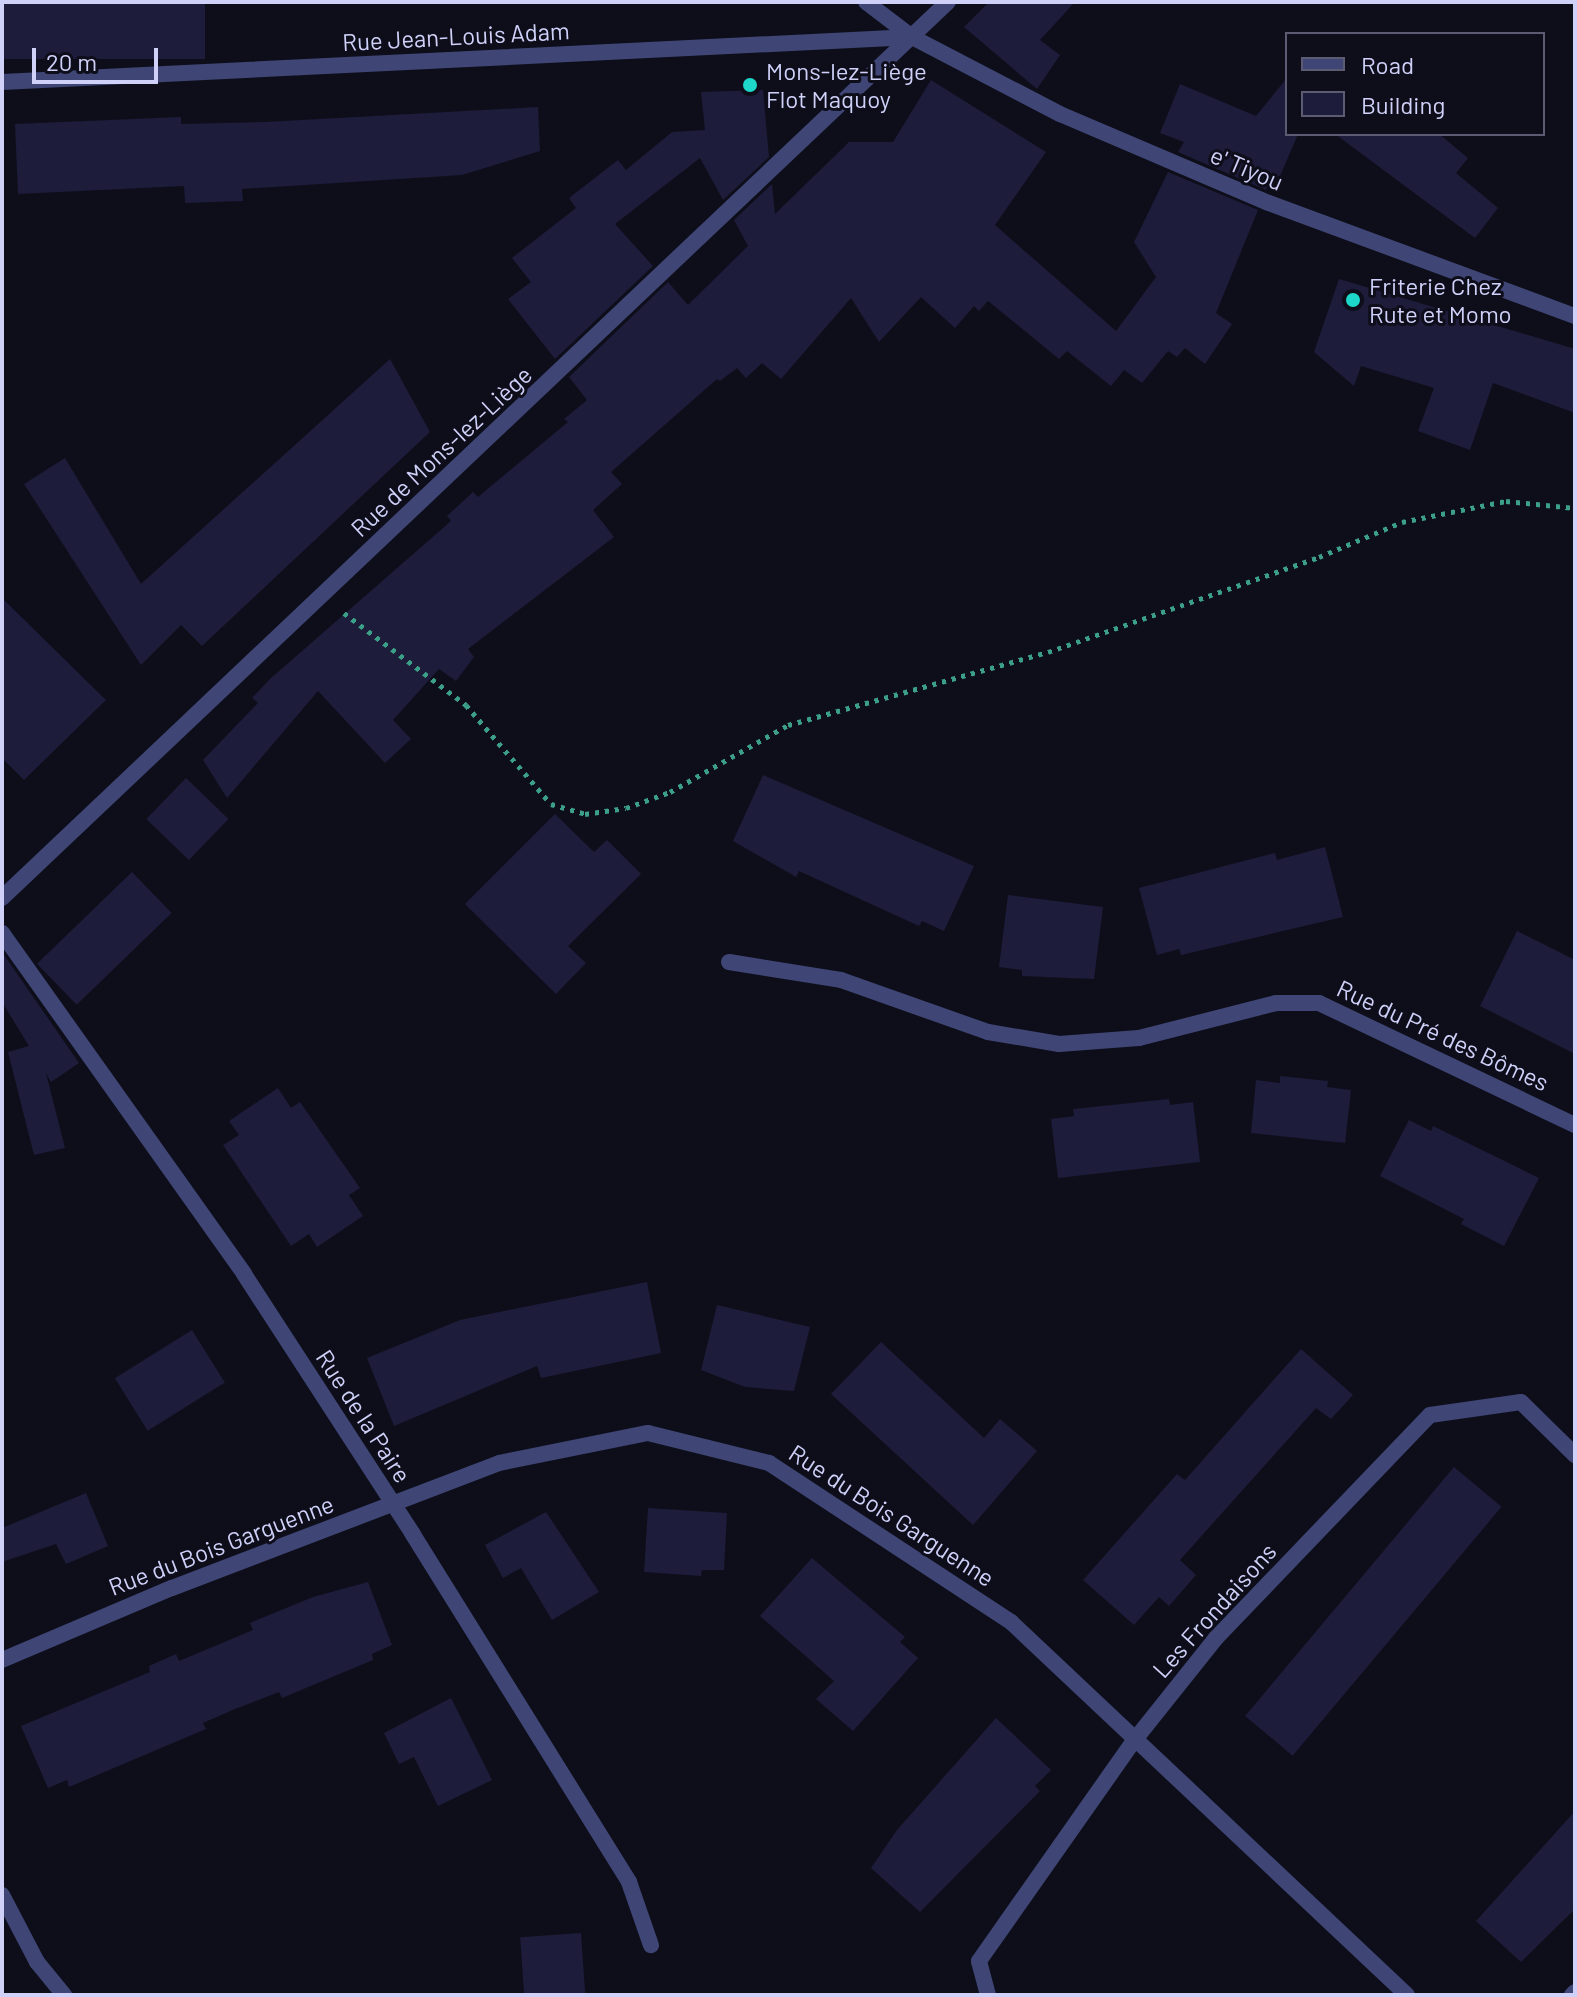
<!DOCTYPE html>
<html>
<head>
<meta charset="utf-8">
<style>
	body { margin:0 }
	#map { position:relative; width:1577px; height:1997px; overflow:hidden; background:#0e0e1b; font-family:Barlow,sans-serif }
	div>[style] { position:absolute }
	.building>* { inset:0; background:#1d1c3a; transform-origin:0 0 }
	.path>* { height:5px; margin-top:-2.5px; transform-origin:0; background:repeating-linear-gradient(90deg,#3c9f88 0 4px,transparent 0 10px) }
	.service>* { height:16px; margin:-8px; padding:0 8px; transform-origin:8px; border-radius:8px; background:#3f4675 }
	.minor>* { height:16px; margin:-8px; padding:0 8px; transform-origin:8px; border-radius:8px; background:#3f4675 }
	.tertiary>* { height:16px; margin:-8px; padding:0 8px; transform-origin:8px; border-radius:8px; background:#3f4675 }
	.dots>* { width:22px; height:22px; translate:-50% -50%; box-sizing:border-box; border:4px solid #0e0e1b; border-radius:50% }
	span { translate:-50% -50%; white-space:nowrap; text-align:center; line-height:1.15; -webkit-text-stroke:6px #0e0e1b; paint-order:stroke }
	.street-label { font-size:24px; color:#cfd1f9 }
	.poi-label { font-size:24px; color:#cfd1f9 }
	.left { translate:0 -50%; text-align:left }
	.frame { position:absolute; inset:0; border:4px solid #cfd1f9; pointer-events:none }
	.legend { position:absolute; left:1285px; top:32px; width:260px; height:104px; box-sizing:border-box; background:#0e0e1b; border:2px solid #5b5c74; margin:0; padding:10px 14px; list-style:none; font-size:24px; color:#cfd1f9 }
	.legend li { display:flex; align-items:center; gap:16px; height:40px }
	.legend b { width:40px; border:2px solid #5b5c74 }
	.scale { position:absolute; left:32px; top:48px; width:126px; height:36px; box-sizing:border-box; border:4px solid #cfd1f9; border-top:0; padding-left:10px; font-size:24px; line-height:28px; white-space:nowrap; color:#cfd1f9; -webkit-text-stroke:6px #0e0e1b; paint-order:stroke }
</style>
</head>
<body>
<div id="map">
	<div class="building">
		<div style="left:2px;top:2px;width:203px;height:57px"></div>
		<div style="clip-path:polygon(989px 2px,1075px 2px,1040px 40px,1060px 55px,1037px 89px,964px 27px)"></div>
		<div style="clip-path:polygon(1287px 78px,1287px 134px,1298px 134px,1278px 181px,1271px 178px,1266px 190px,1178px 152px,1184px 142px,1160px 133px,1180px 84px,1256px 116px)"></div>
		<div style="clip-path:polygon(931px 80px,1046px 152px,995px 225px,1116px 331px,1156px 277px,1134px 242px,1168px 172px,1258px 210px,1216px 313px,1232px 324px,1205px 364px,1185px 348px,1177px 357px,1168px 351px,1142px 383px,1124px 370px,1111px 386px,1067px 351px,1059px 359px,988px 301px,979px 311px,974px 306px,955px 328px,921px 297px,879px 342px,851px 298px,781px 379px,762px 363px,746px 378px,737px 368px,720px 381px,717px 379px,611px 472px,622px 484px,593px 510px,614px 537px,468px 649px,474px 657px,456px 681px,439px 669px,393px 720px,411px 739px,385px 763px,318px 691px,227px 798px,203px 760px,258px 703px,252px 698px,270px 679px,451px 521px,447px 516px,473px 492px,478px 497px,568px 422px,564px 419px,587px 400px,569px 377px,668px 282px,688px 305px,748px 246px,734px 220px,772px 184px,775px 214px,849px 142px,893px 142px)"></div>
		<div style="clip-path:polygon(763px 90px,769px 157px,723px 200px,700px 158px,615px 224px,653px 266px,555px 359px,508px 299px,531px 282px,512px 258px,576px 208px,569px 198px,618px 160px,626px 170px,672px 132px,705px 130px,701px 92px)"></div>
		<div style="clip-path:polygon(538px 107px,540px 151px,462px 175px,242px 189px,243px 201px,185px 203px,184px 186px,18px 194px,15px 124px,181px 117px,181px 124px,265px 122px)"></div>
		<div style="clip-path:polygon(1335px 134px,1439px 134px,1468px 158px,1456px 173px,1498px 208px,1475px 238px)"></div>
		<div style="clip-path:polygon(1339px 279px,1575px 349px,1575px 413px,1493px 383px,1470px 450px,1418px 431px,1434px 388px,1361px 366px,1354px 386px,1314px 352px)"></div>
		<div style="clip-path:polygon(390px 359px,430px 432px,202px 646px,181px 625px,141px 665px,24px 484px,65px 458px,141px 584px)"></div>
		<div style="clip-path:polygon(2px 598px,106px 700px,24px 780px,2px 758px)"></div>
		<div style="clip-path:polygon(763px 775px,974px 866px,944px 931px,922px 921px,919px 926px,799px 871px,796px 877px,733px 841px)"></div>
		<div style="left:186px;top:778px;width:59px;height:57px;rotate:44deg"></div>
		<div style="clip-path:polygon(555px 814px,594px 852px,607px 840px,641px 874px,568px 946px,586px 963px,556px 994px,465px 904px)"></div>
		<div style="clip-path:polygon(1325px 847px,1343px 917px,1181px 955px,1179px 949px,1157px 955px,1139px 888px,1275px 853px,1277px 860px)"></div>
		<div style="left:132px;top:872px;width:57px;height:132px;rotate:46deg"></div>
		<div style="clip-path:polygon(1008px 895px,1103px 907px,1094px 979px,1022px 976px,1022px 970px,999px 967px)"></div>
		<div style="clip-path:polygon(1517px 931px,1575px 960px,1575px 1054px,1480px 1006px)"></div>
		<div style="clip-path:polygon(2px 952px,79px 1063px,51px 1082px,46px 1073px,65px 1148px,34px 1155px,8px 1052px,29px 1046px,2px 1002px)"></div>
		<div style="clip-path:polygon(1280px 1076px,1328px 1081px,1327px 1087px,1351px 1090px,1345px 1143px,1251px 1133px,1256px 1080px,1280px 1083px)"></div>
		<div style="clip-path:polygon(278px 1088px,291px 1108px,300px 1102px,360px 1188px,349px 1195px,363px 1216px,317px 1247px,309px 1234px,291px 1246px,223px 1145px,239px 1135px,229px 1121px)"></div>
		<div style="clip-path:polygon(1169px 1099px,1170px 1105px,1193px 1102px,1200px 1162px,1058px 1178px,1051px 1119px,1074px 1116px,1073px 1109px)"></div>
		<div style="clip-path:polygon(1409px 1120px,1431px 1131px,1433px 1126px,1539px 1178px,1504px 1246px,1461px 1224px,1464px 1219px,1380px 1176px)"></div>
		<div style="clip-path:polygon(647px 1282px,661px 1353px,541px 1378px,537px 1366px,394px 1426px,367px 1358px,460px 1320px)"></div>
		<div style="clip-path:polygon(717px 1305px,810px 1327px,794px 1391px,745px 1387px,701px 1370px)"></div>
		<div style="left:192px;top:1330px;width:62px;height:91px;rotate:58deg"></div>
		<div style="clip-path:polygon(881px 1342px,984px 1438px,1000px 1419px,1037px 1451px,973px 1525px,831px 1394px)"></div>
		<div style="clip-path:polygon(1301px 1349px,1353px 1395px,1331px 1419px,1316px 1408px,1180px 1560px,1196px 1575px,1169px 1606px,1159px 1597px,1134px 1625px,1083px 1580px,1177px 1474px,1185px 1480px)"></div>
		<div style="left:1454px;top:1467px;width:62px;height:325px;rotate:40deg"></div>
		<div style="clip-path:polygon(86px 1493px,108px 1546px,66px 1564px,56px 1544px,2px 1562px,2px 1528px)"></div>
		<div style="clip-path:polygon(648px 1508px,727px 1513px,724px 1570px,702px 1570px,701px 1576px,644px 1572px)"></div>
		<div style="clip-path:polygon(546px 1512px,599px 1592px,552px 1620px,521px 1568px,503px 1578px,485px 1545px)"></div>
		<div style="clip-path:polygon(812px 1558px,905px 1637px,900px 1642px,918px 1658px,853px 1731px,816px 1699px,834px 1681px,760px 1616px)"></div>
		<div style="clip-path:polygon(368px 1582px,392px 1645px,372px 1654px,373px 1660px,282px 1698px,279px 1692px,235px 1709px,203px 1723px,206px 1729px,69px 1787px,67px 1780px,48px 1788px,21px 1726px,150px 1672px,149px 1666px,176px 1654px,179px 1661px,253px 1630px,250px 1623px,313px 1597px)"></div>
		<div style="clip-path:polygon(451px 1698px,492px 1780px,438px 1806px,414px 1757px,399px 1764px,384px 1733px)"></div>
		<div style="clip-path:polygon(996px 1718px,1051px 1770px,1035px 1786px,1040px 1791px,920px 1912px,871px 1868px,897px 1830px)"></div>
		<div style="clip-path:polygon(1575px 1811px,1575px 1909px,1521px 1962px,1476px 1921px)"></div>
		<div style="left:581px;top:1933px;width:62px;height:61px;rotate:86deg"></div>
	</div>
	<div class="path">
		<div style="left:344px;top:613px;width:153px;rotate:37deg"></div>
		<div style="left:466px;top:705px;width:130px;rotate:49.4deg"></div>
		<div style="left:551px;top:804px;width:35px;rotate:16deg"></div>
		<div style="left:585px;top:814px;width:41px;rotate:-8.3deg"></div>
		<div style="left:626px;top:808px;width:47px;rotate:-20deg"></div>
		<div style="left:670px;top:792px;width:136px;rotate:-29.6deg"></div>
		<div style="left:788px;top:725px;width:270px;rotate:-15.7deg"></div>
		<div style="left:1048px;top:652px;width:287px;rotate:-19.3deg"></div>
		<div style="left:1319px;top:557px;width:90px;rotate:-22.9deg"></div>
		<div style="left:1402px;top:522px;width:106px;rotate:-11.4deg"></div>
		<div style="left:1506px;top:501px;width:69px;rotate:5.8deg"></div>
	</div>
	<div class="service">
		<div style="left:2px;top:933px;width:418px;rotate:54.6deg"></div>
		<div style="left:244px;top:1274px;width:309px;rotate:57deg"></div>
		<div style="left:412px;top:1533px;width:411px;rotate:58.1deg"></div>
		<div style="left:629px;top:1882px;width:67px;rotate:70.8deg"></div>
	</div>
	<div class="minor">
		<div style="left:866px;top:2px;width:58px;rotate:37.3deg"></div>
		<div style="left:729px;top:962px;width:113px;rotate:9.1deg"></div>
		<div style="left:841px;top:980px;width:156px;rotate:19.5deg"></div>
		<div style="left:988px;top:1032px;width:72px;rotate:9.6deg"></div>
		<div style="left:1059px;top:1044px;width:80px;rotate:-4.3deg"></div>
		<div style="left:1139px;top:1038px;width:141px;rotate:-14.3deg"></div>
		<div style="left:1276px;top:1003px;width:43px"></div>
		<div style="left:1319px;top:1003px;width:284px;rotate:25.5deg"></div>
		<div style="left:2px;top:1660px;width:185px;rotate:-23deg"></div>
		<div style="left:172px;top:1588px;width:350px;rotate:-20.9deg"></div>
		<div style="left:499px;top:1463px;width:152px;rotate:-11.4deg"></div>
		<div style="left:648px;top:1433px;width:125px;rotate:13.9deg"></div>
		<div style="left:769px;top:1463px;width:290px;rotate:33.3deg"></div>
		<div style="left:1011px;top:1622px;width:544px;rotate:43.29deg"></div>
		<div style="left:2px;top:1895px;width:76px;rotate:62.4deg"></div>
		<div style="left:37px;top:1962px;width:43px;rotate:50.7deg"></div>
		<div style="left:988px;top:1995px;width:35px;rotate:-105deg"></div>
		<div style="left:979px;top:1961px;width:268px;rotate:-54.9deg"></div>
		<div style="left:1133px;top:1742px;width:133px;rotate:-51.4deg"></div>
		<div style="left:1216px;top:1638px;width:309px;rotate:-46.2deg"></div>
		<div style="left:1430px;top:1415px;width:92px;rotate:-8.1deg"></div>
		<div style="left:1521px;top:1402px;width:76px;rotate:44.5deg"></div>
		<div style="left:1572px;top:1995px;width:4px;rotate:-45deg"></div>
	</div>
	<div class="tertiary">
		<div style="left:912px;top:37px;width:167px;rotate:27.5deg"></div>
		<div style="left:1060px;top:114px;width:227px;rotate:23.1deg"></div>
		<div style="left:1269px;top:203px;width:326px;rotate:20.3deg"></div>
		<div style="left:2px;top:82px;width:911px;rotate:-2.83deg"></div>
		<div style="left:2px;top:898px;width:1303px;rotate:-43.45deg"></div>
	</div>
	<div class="dots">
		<div style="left:750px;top:85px;background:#1dd7c9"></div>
		<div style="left:1353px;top:300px;background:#1dd7c9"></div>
	</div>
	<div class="street-label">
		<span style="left:456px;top:36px;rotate:-3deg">Rue Jean-Louis Adam</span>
		<span style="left:1247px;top:168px;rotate:23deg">e' Tiyou</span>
		<span style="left:441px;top:451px;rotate:-43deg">Rue de Mons-lez-Liège</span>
		<span style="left:1443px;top:1035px;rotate:25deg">Rue du Pré des Bômes</span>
		<span style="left:364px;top:1416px;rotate:57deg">Rue de la Paire</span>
		<span style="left:892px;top:1515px;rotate:33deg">Rue du Bois Garguenne</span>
		<span style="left:221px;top:1545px;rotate:-21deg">Rue du Bois Garguenne</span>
		<span style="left:1214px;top:1610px;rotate:-48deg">Les Frondaisons</span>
	</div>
	<div class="poi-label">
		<span class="left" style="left:766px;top:85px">Mons-lez-Liège<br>Flot Maquoy</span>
		<span class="left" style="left:1369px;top:300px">Friterie Chez<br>Rute et Momo</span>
	</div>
	<div class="frame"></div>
	<ul class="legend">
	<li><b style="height:10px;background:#3f4675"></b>Road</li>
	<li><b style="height:22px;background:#1d1c3a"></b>Building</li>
	</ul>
	<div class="scale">20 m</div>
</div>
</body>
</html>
